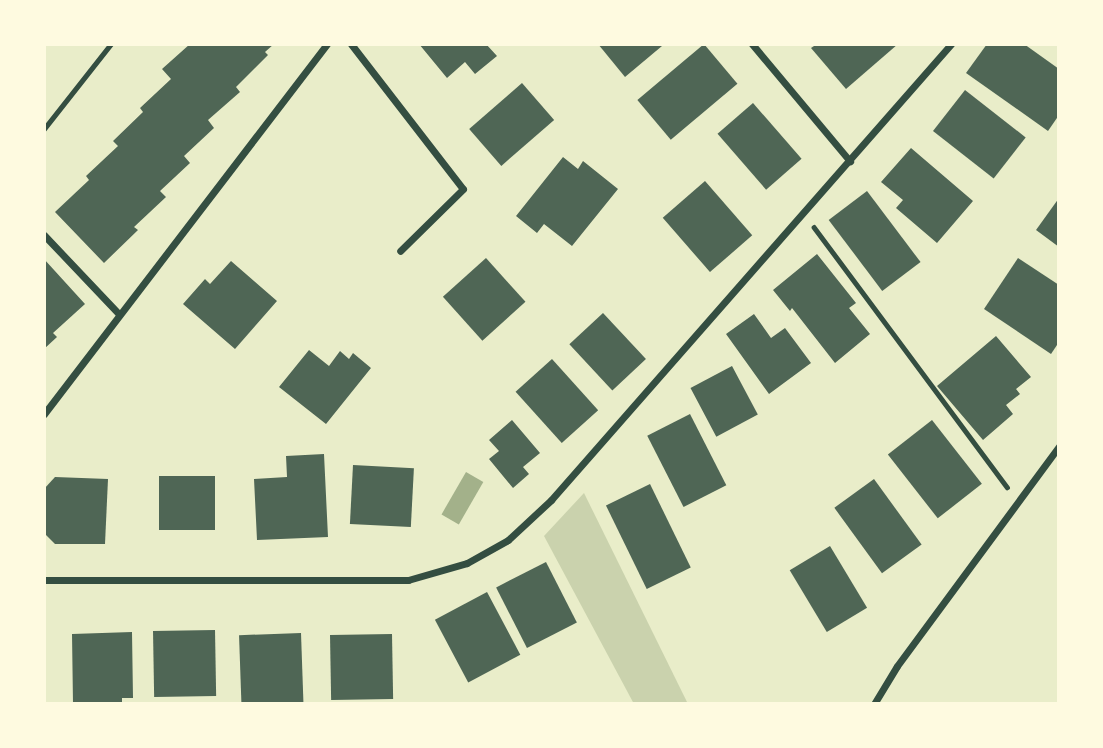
<!DOCTYPE html>
<html>
<head>
<meta charset="utf-8">
<style>
	body { margin:0 }
	#map { position:relative; width:1103px; height:748px; overflow:hidden; background:#e9edc9; font-family:"Libre Baskerville",serif }
	div>[style] { position:absolute }
	.green>* { inset:0; background:#cad2ad }
	.water>* { inset:0; background:#a3b18a; transform-origin:0 0 }
	.building>* { inset:0; background:#4f6655; transform-origin:0 0 }
	.path>* { height:4.5px; margin:-2.25px; padding:0 2.25px; transform-origin:2.25px; border-radius:2.25px; background:#344e41 }
	.minor>* { height:7px; margin:-3.5px; padding:0 3.5px; transform-origin:3.5px; border-radius:3.5px; background:#344e41 }
	span { translate:-50% -50%; white-space:nowrap; text-align:center; line-height:1.15; -webkit-text-stroke:5px #fefae0; paint-order:stroke }
	.frame { position:absolute; inset:0; border:46px solid #fefae0; pointer-events:none }
</style>
</head>
<body>
<div id="map">
	<div class="green">
		<div style="clip-path:polygon(584px 493px,688px 704px,634px 704px,544px 536px)"></div>
	</div>
	<div class="water">
		<div style="left:466px;top:472px;width:20px;height:49px;rotate:30deg"></div>
	</div>
	<div class="building">
		<div style="clip-path:polygon(190px 44px,274px 44px,265px 52px,268px 55px,236px 87px,240px 92px,208px 120px,214px 128px,184px 156px,190px 163px,160px 191px,166px 197px,134px 227px,138px 230px,104px 263px,55px 212px,89px 180px,86px 176px,118px 146px,113px 141px,143px 112px,140px 108px,171px 79px,162px 69px)"></div>
		<div style="clip-path:polygon(419px 44px,486px 44px,497px 56px,475px 74px,465px 62px,447px 78px)"></div>
		<div style="clip-path:polygon(598px 44px,661px 44px,662px 46px,625px 77px)"></div>
		<div style="left:704px;top:44px;width:52px;height:87px;rotate:50deg"></div>
		<div style="clip-path:polygon(817px 44px,898px 44px,846px 89px,811px 48px)"></div>
		<div style="clip-path:polygon(987px 44px,1024px 44px,1059px 69px,1059px 115px,1048px 131px,966px 73px)"></div>
		<div style="left:522px;top:83px;width:49px;height:70px;rotate:49deg"></div>
		<div style="left:965px;top:90px;width:77px;height:52px;rotate:38deg"></div>
		<div style="left:753px;top:103px;width:74px;height:47px;rotate:49deg"></div>
		<div style="clip-path:polygon(911px 148px,973px 201px,937px 243px,896px 208px,903px 200px,881px 182px)"></div>
		<div style="clip-path:polygon(563px 157px,578px 169px,583px 161px,618px 189px,572px 246px,544px 224px,537px 233px,516px 216px)"></div>
		<div style="left:705px;top:181px;width:72px;height:56px;rotate:49deg"></div>
		<div style="left:867px;top:191px;width:89px;height:48px;rotate:53deg"></div>
		<div style="clip-path:polygon(1059px 198px,1059px 247px,1036px 230px)"></div>
		<div style="clip-path:polygon(817px 254px,856px 303px,849px 308px,870px 334px,835px 363px,792px 308px,790px 311px,773px 290px)"></div>
		<div style="left:486px;top:258px;width:59px;height:58px;rotate:48deg"></div>
		<div style="clip-path:polygon(1018px 258px,1059px 285px,1059px 342px,1051px 354px,984px 309px)"></div>
		<div style="clip-path:polygon(44px 259px,85px 304px,53px 333px,57px 337px,44px 349px)"></div>
		<div style="clip-path:polygon(231px 261px,277px 301px,235px 349px,183px 304px,205px 279px,210px 284px)"></div>
		<div style="left:603px;top:313px;width:63px;height:46px;rotate:47deg"></div>
		<div style="clip-path:polygon(754px 314px,771px 338px,785px 328px,811px 363px,769px 394px,726px 334px)"></div>
		<div style="clip-path:polygon(996px 336px,1031px 377px,1016px 389px,1020px 394px,1006px 405px,1013px 414px,983px 440px,937px 386px)"></div>
		<div style="clip-path:polygon(309px 350px,329px 366px,340px 351px,349px 359px,353px 353px,371px 368px,326px 424px,279px 387px)"></div>
		<div style="left:552px;top:359px;width:69px;height:49px;rotate:48deg"></div>
		<div style="left:732px;top:366px;width:55px;height:47px;rotate:62deg"></div>
		<div style="left:690px;top:414px;width:80px;height:48px;rotate:63deg"></div>
		<div style="clip-path:polygon(512px 420px,540px 453px,523px 467px,529px 474px,513px 488px,489px 459px,499px 451px,489px 440px)"></div>
		<div style="left:932px;top:420px;width:81px;height:56px;rotate:52deg"></div>
		<div style="clip-path:polygon(324px 454px,328px 537px,257px 540px,254px 479px,287px 477px,286px 456px)"></div>
		<div style="left:353px;top:465px;width:61px;height:59px;rotate:3deg"></div>
		<div style="left:159px;top:476px;width:56px;height:54px"></div>
		<div style="clip-path:polygon(55px 477px,108px 479px,105px 544px,55px 544px,44px 533px,44px 489px)"></div>
		<div style="left:874px;top:479px;width:81px;height:49px;rotate:54deg"></div>
		<div style="left:650px;top:484px;width:93px;height:49px;rotate:64deg"></div>
		<div style="left:830px;top:546px;width:72px;height:47px;rotate:59deg"></div>
		<div style="left:546px;top:562px;width:68px;height:56px;rotate:63deg"></div>
		<div style="left:487px;top:592px;width:71px;height:59px;rotate:62deg"></div>
		<div style="left:215px;top:630px;width:66px;height:62px;rotate:89deg"></div>
		<div style="clip-path:polygon(132px 632px,133px 698px,122px 698px,122px 704px,73px 704px,72px 634px)"></div>
		<div style="left:301px;top:633px;width:70px;height:62px;rotate:88deg"></div>
		<div style="left:392px;top:634px;width:65px;height:62px;rotate:89deg"></div>
	</div>
	<div class="path">
		<div style="left:44px;top:129px;width:108px;rotate:-51.8deg"></div>
		<div style="left:814px;top:227px;width:324px;rotate:53.4deg"></div>
	</div>
	<div class="minor">
		<div style="left:351px;top:44px;width:183px;rotate:52.3deg"></div>
		<div style="left:463px;top:189px;width:88px;rotate:135.5deg"></div>
		<div style="left:752px;top:44px;width:153px;rotate:50.1deg"></div>
		<div style="left:44px;top:235px;width:109px;rotate:46.5deg"></div>
		<div style="left:44px;top:414px;width:466px;rotate:-52.6deg"></div>
		<div style="left:44px;top:580px;width:364px"></div>
		<div style="left:408px;top:580px;width:61px;rotate:-16.1deg"></div>
		<div style="left:467px;top:563px;width:47px;rotate:-29.3deg"></div>
		<div style="left:508px;top:540px;width:59px;rotate:-42.9deg"></div>
		<div style="left:551px;top:500px;width:607px;rotate:-48.74deg"></div>
		<div style="left:874px;top:704px;width:44px;rotate:-58.8deg"></div>
		<div style="left:897px;top:666px;width:273px;rotate:-53.6deg"></div>
	</div>
	<div class="frame"></div>
</div>
</body>
</html>
